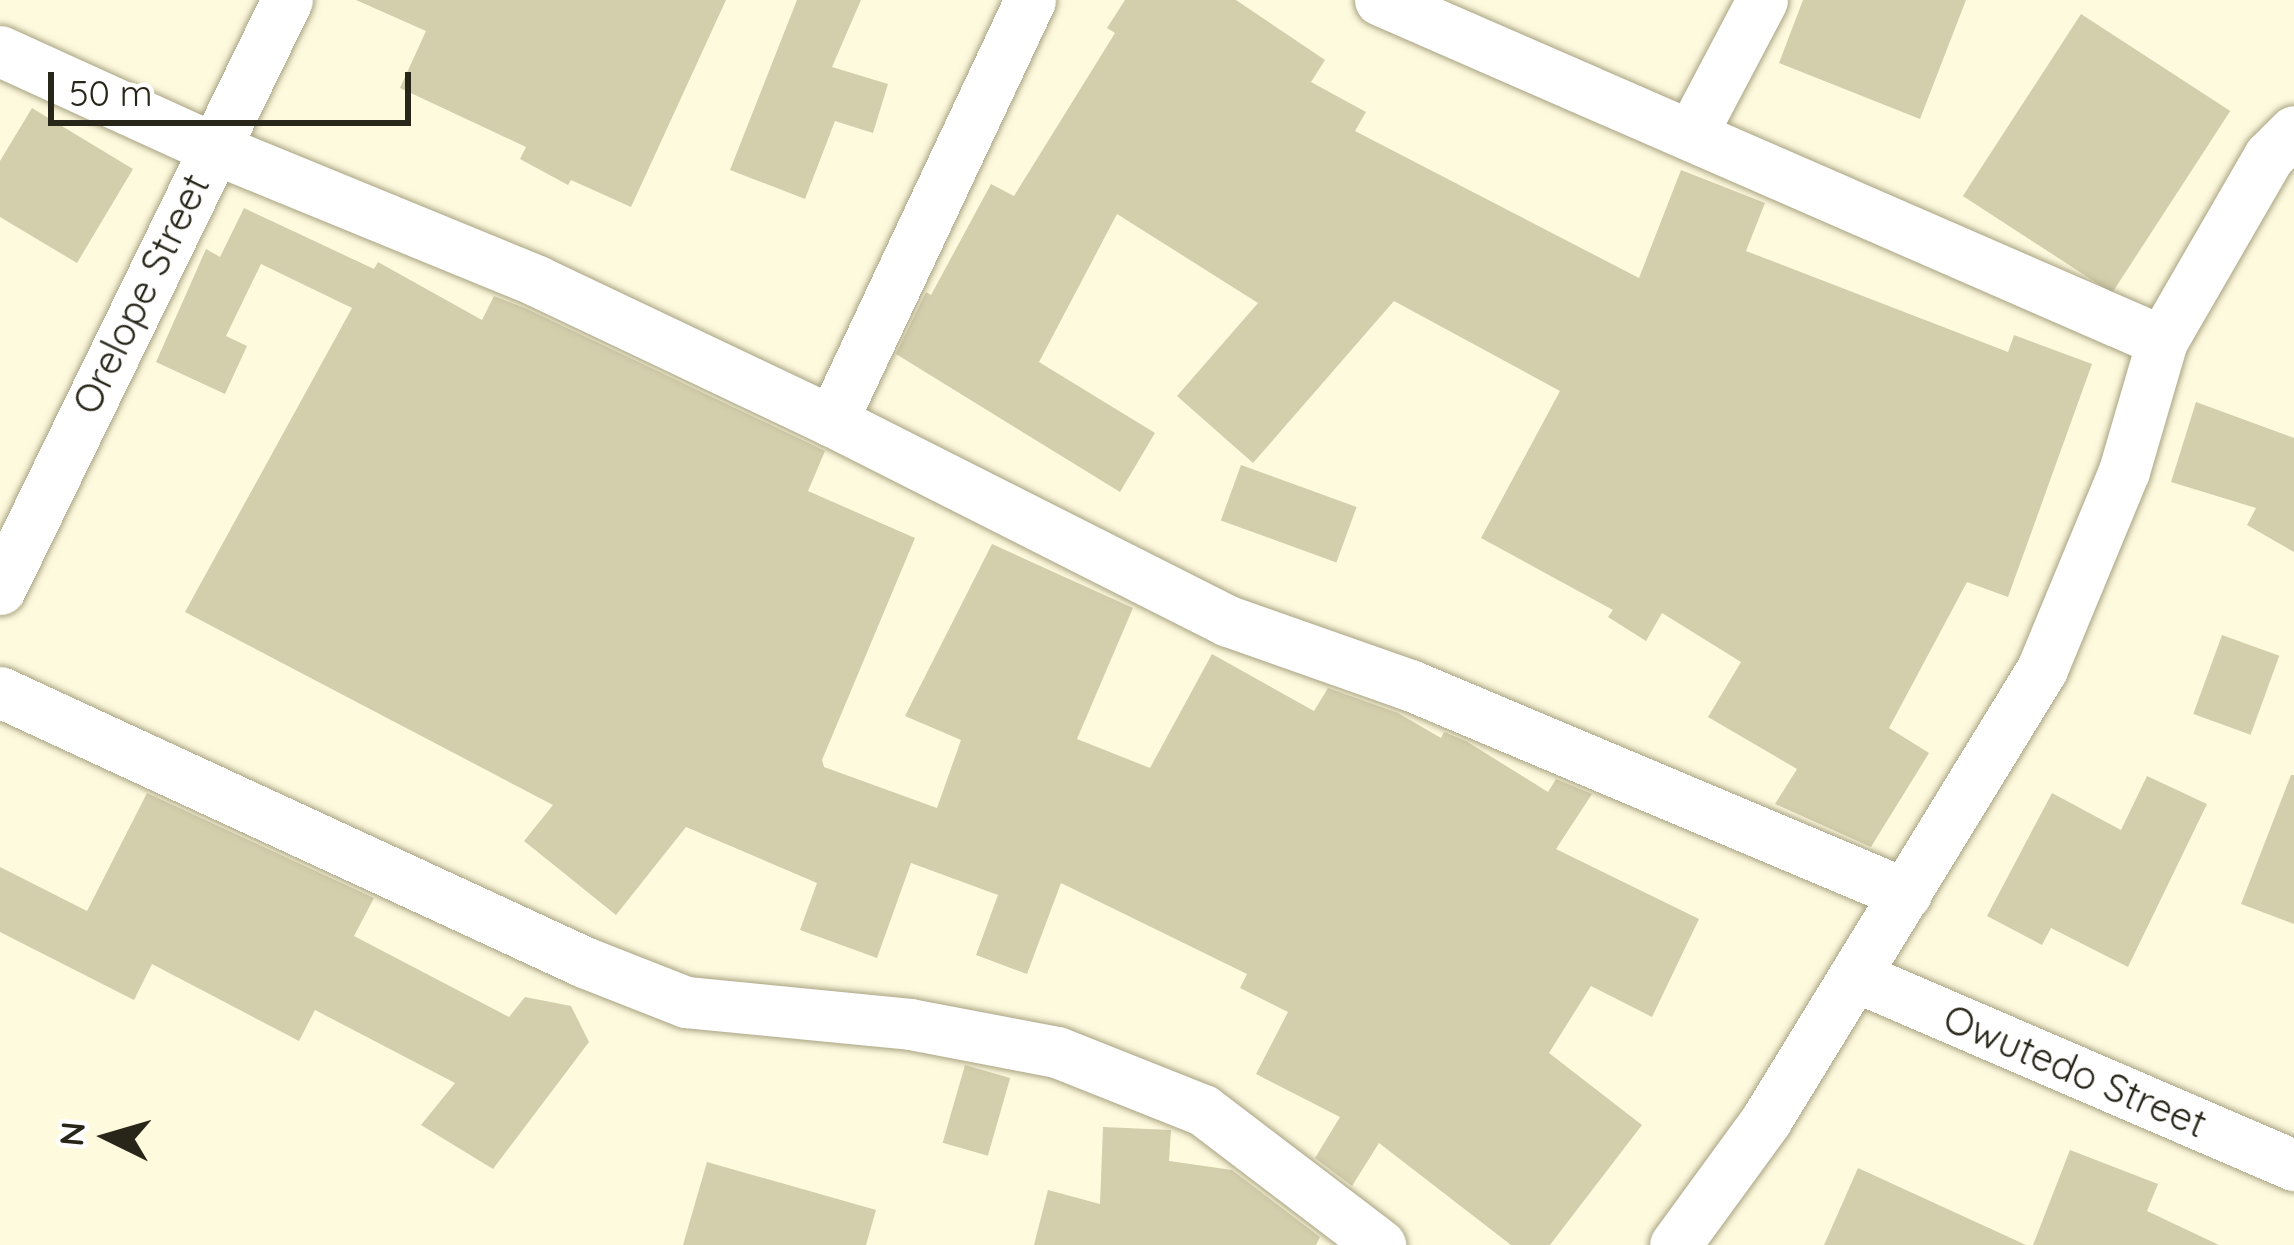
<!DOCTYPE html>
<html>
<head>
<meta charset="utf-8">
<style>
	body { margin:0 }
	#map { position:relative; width:2294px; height:1245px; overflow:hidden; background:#fefade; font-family:Quicksand,sans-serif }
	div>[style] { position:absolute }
	.building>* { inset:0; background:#d3ceac; transform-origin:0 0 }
	.roads { filter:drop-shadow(0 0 3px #a8a282) drop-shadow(0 0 3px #a8a282) }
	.street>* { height:51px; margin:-25.5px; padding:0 25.5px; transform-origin:25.5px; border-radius:25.5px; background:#fff }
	span { translate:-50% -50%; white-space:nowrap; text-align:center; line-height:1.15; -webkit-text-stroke:10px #fff; paint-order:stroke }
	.street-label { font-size:39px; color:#282619 }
	.north { position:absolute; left:48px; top:1077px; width:120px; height:120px; -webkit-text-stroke:9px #fff; paint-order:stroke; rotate:275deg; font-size:33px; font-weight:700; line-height:48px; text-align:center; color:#282619 }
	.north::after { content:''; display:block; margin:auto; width:42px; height:54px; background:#282619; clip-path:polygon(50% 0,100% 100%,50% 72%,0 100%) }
	.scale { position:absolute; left:48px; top:72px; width:363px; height:54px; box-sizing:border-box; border:6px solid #282619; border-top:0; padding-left:15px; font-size:36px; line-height:42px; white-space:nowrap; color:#282619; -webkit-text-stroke:9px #fff; paint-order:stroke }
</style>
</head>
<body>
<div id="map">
	<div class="building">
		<div style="clip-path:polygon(356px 0,726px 0,631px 207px,571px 180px,568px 185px,520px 159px,526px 147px,400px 88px,426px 31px)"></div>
		<div style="clip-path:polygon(797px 0,861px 0,832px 67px,888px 84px,873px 133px,835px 121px,805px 199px,730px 170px)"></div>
		<div style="clip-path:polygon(1125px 0,1236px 0,1325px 60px,1311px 82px,1366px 112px,1355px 131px,1639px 278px,1681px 170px,1765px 203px,1746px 251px,2008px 352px,2014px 335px,2092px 364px,2008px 597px,1967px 582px,1889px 728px,1929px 753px,1871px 847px,1775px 804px,1797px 769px,1708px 717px,1741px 662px,1662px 613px,1646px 641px,1608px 617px,1613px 610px,1481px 538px,1560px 391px,1394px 301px,1253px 463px,1177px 396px,1258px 303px,1117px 214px,1039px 362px,1155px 433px,1120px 492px,896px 354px,926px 292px,931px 295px,991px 184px,1014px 196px,1115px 33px,1107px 28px)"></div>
		<div style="clip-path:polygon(1803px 0,1966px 0,1920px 119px,1779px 63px)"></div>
		<div style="left:2081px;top:14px;width:178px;height:217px;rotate:33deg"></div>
		<div style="clip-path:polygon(32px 108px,133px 169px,77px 263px,0 217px,0 161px)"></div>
		<div style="clip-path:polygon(244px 208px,374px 269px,378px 262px,482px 320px,494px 296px,525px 308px,819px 448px,825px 451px,808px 491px,915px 538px,822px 760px,824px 767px,937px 808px,961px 740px,905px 716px,992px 544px,1133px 608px,1077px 739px,1150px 768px,1212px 654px,1314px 711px,1328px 688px,1398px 713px,1441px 738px,1444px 732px,1466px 741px,1548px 792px,1556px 779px,1592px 794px,1556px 849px,1699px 919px,1652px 1017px,1591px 986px,1549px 1053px,1642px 1125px,1550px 1245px,1511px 1245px,1379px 1143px,1352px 1186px,1315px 1158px,1340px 1117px,1256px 1074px,1288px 1012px,1240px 988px,1247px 974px,1061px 883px,1027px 974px,976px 955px,998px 895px,911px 863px,877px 958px,800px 930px,817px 883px,686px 827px,616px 915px,524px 841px,553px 805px,185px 612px,352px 308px,261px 264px,226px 336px,247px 346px,225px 394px,156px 362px,206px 249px,220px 257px)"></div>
		<div style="clip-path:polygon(2196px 402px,2294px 438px,2294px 552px,2247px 525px,2256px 508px,2171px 482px)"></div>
		<div style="left:1241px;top:465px;width:123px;height:59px;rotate:20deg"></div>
		<div style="left:2222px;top:635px;width:61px;height:84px;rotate:20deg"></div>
		<div style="clip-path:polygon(2291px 775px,2294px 775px,2294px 924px,2241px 904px)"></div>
		<div style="clip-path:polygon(2147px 776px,2207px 804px,2128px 967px,2051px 928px,2042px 945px,1987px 916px,2052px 793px,2121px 830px)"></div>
		<div style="clip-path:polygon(147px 793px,374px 898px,354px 936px,509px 1017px,525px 997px,571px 1006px,589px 1042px,493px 1169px,421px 1125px,455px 1083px,315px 1010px,299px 1041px,152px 964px,134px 1000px,0 932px,0 867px,87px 911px)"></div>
		<div style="left:965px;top:1065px;width:47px;height:81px;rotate:16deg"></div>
		<div style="clip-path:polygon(1103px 1127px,1171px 1130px,1169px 1161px,1232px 1170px,1320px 1237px,1316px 1245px,1034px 1245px,1048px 1190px,1100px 1204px)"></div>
		<div style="clip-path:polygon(2070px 1150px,2158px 1184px,2147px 1211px,2219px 1245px,2033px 1245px)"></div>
		<div style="clip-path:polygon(707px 1162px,876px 1210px,866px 1245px,683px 1245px)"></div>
		<div style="clip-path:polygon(1858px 1168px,2026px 1245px,1824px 1245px)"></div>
	</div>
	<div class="roads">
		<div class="street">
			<div style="left:1380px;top:0;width:853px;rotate:23.56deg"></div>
			<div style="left:0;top:51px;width:232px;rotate:24.5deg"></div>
			<div style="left:211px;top:147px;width:352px;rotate:22.3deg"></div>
			<div style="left:537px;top:281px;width:327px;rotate:25.4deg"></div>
			<div style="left:832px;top:421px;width:444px;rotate:26.8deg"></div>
			<div style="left:1228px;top:621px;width:193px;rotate:19.4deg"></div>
			<div style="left:1410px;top:685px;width:538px;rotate:22.85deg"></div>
			<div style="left:1692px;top:133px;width:150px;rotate:-62.2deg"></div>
			<div style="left:832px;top:421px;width:465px;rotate:-64.8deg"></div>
			<div style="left:0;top:589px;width:655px;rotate:-64.02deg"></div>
			<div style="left:0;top:692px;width:643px;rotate:24.81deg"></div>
			<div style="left:584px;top:962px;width:110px;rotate:21.4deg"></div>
			<div style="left:686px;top:1002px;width:225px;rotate:5.6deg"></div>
			<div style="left:910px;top:1024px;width:150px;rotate:10.8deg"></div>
			<div style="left:1057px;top:1052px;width:157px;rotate:21.7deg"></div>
			<div style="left:1203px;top:1110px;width:223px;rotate:37.3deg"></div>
			<div style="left:1857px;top:977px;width:476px;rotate:23.3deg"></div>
			<div style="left:1675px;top:1245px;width:155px;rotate:-53.9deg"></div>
			<div style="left:1766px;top:1120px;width:529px;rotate:-58.53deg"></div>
			<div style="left:2042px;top:669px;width:214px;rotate:-67.5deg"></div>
			<div style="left:2124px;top:471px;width:135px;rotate:-73.7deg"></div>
			<div style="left:2162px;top:341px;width:214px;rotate:-60deg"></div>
			<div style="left:2269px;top:156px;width:35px;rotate:-45deg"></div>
		</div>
	</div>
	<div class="street-label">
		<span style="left:141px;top:294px;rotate:-64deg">Orelope Street</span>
		<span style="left:2075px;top:1071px;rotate:23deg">Owutedo Street</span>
	</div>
	<div class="north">N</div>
	<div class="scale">50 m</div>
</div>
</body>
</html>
